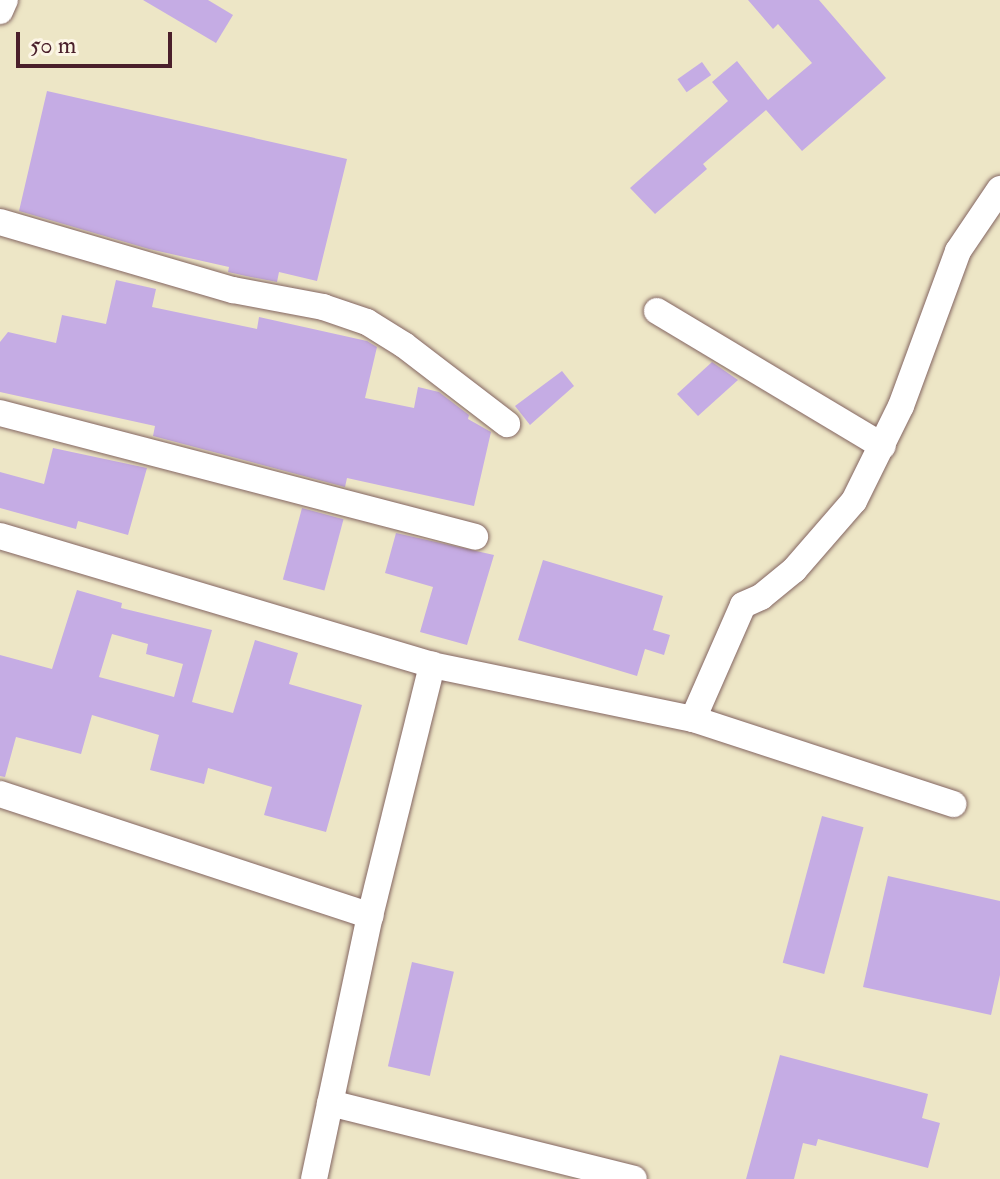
<!DOCTYPE html>
<html>
<head>
<meta charset="utf-8">
<style>
	body { margin:0 }
	#map { position:relative; width:1000px; height:1179px; overflow:hidden; background:#ede6c6; font-family:"IM FELL Double Pica",serif }
	div>[style] { position:absolute }
	.building>* { inset:0; background:#c5ace4; transform-origin:0 0 }
	.roads { filter:drop-shadow(0 0 2px #836561) drop-shadow(0 0 2px #836561) }
	.minor>* { height:26px; margin:-13px; padding:0 13px; transform-origin:13px; border-radius:13px; background:#fff }
	span { translate:-50% -50%; white-space:nowrap; text-align:center; line-height:1.15; -webkit-text-stroke:6px #fcf5e5; paint-order:stroke }
	.scale { position:absolute; left:16px; top:32px; width:156px; height:36px; box-sizing:border-box; border:4px solid #4a1f2b; border-top:0; padding-left:10px; font-size:24px; line-height:28px; white-space:nowrap; color:#4a1f2b; -webkit-text-stroke:6px #fcf5e5; paint-order:stroke }
</style>
</head>
<body>
<div id="map">
	<div class="building">
		<div style="clip-path:polygon(143px 0,208px 0,233px 15px,216px 43px)"></div>
		<div style="clip-path:polygon(748px 0,819px 0,886px 78px,802px 151px,766px 110px,703px 164px,707px 169px,655px 214px,630px 188px,728px 101px,712px 82px,737px 61px,768px 100px,812px 63px,778px 24px,773px 29px)"></div>
		<div style="left:702px;top:62px;width:16px;height:30px;rotate:55deg"></div>
		<div style="clip-path:polygon(47px 91px,347px 159px,317px 281px,279px 272px,277px 282px,246px 276px,228px 272px,229px 267px,149px 249px,19px 211px)"></div>
		<div style="clip-path:polygon(116px 280px,156px 289px,152px 307px,257px 329px,259px 317px,367px 341px,377px 347px,365px 398px,414px 408px,418px 387px,439px 392px,469px 415px,468px 419px,491px 432px,474px 506px,347px 478px,345px 487px,153px 436px,155px 426px,0 392px,0 342px,8px 332px,56px 343px,62px 315px,106px 324px)"></div>
		<div style="clip-path:polygon(712px 362px,738px 380px,698px 416px,677px 394px)"></div>
		<div style="clip-path:polygon(562px 371px,574px 386px,530px 425px,515px 406px)"></div>
		<div style="clip-path:polygon(53px 448px,147px 468px,128px 535px,78px 521px,76px 529px,0 508px,0 472px,44px 484px)"></div>
		<div style="left:302px;top:508px;width:43px;height:74px;rotate:15deg"></div>
		<div style="clip-path:polygon(396px 533px,494px 555px,467px 645px,420px 632px,433px 587px,385px 573px)"></div>
		<div style="clip-path:polygon(543px 560px,663px 596px,653px 630px,670px 635px,664px 655px,645px 649px,637px 676px,518px 640px)"></div>
		<div style="clip-path:polygon(evenodd,77px 590px,122px 603px,121px 608px,212px 630px,192px 702px,233px 713px,255px 640px,298px 653px,289px 684px,362px 705px,326px 832px,264px 815px,272px 787px,208px 768px,204px 784px,150px 770px,159px 735px,92px 715px,81px 754px,16px 737px,5px 777px,0 776px,0 655px,52px 669px,77px 590px,112px 634px,148px 644px,146px 654px,183px 664px,174px 697px,99px 677px,112px 634px)"></div>
		<div style="left:822px;top:816px;width:43px;height:152px;rotate:15deg"></div>
		<div style="clip-path:polygon(888px 876px,1000px 901px,1000px 975px,991px 1015px,863px 987px)"></div>
		<div style="left:412px;top:962px;width:43px;height:107px;rotate:13deg"></div>
		<div style="clip-path:polygon(780px 1055px,928px 1094px,922px 1118px,940px 1123px,928px 1168px,818px 1139px,816px 1146px,803px 1143px,794px 1179px,746px 1179px)"></div>
	</div>
	<div class="roads">
		<div class="minor">
			<div style="left:0;top:11px;width:12px;rotate:-66deg"></div>
			<div style="left:0;top:222px;width:243px;rotate:16.3deg"></div>
			<div style="left:233px;top:290px;width:92px;rotate:10.7deg"></div>
			<div style="left:323px;top:307px;width:46px;rotate:18.8deg"></div>
			<div style="left:367px;top:322px;width:44px;rotate:31.9deg"></div>
			<div style="left:404px;top:345px;width:130px;rotate:37.5deg"></div>
			<div style="left:657px;top:311px;width:263px;rotate:30.9deg"></div>
			<div style="left:0;top:413px;width:491px;rotate:14.6deg"></div>
			<div style="left:0;top:536px;width:451px;rotate:16.6deg"></div>
			<div style="left:432px;top:665px;width:267px;rotate:11.7deg"></div>
			<div style="left:693px;top:719px;width:274px;rotate:18.1deg"></div>
			<div style="left:693px;top:719px;width:124px;rotate:-66.3deg"></div>
			<div style="left:743px;top:605px;width:20px;rotate:-24deg"></div>
			<div style="left:761px;top:597px;width:43px;rotate:-39.3deg"></div>
			<div style="left:794px;top:570px;width:91px;rotate:-49deg"></div>
			<div style="left:854px;top:501px;width:106px;rotate:-63.7deg"></div>
			<div style="left:901px;top:406px;width:165px;rotate:-69.8deg"></div>
			<div style="left:958px;top:251px;width:75px;rotate:-55.9deg"></div>
			<div style="left:0;top:794px;width:390px;rotate:18.2deg"></div>
			<div style="left:330px;top:1103px;width:313px;rotate:14deg"></div>
			<div style="left:314px;top:1179px;width:269px;rotate:-78deg"></div>
			<div style="left:370px;top:916px;width:259px;rotate:-76.1deg"></div>
		</div>
	</div>
	<div class="scale">50 m</div>
</div>
</body>
</html>
